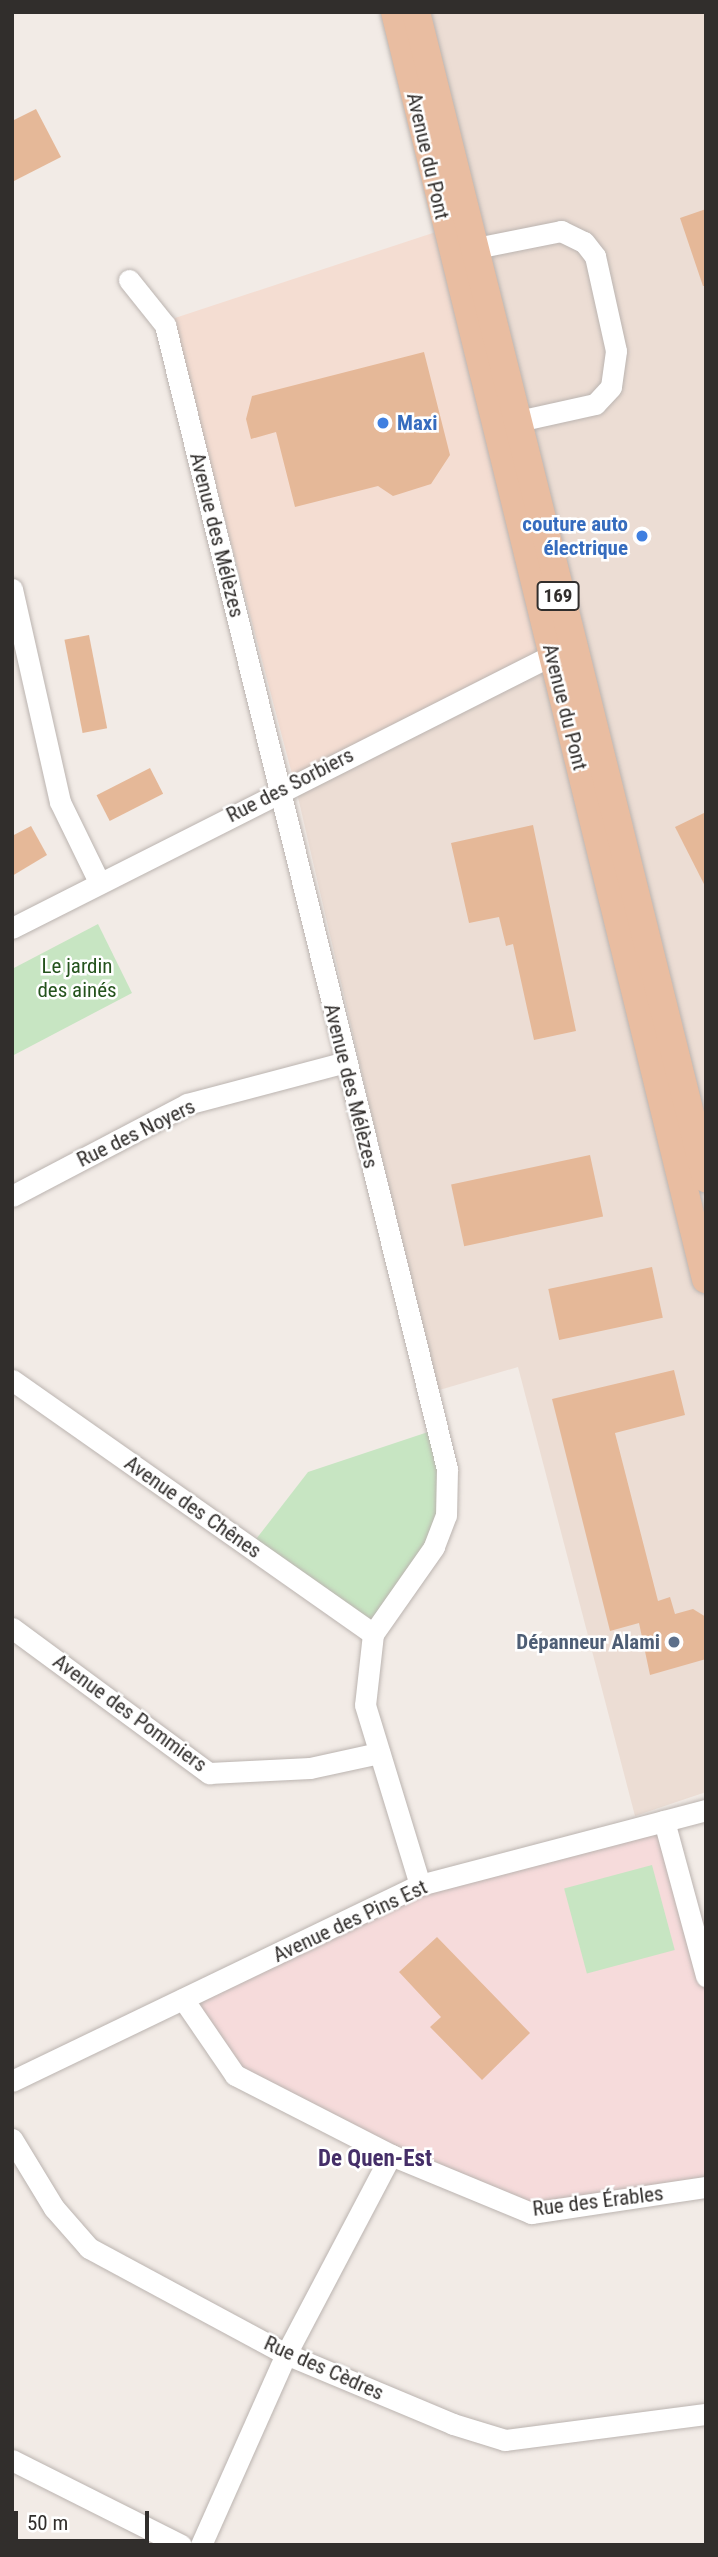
<!DOCTYPE html>
<html>
<head>
<meta charset="utf-8">
<style>
	body { margin:0 }
	#map { position:relative; width:718px; height:2557px; overflow:hidden; background:#f2ebe6; font-family:"Roboto Condensed",sans-serif }
	div>[style] { position:absolute }
	.commercial>* { inset:0; background:#f4ddd2 }
	.built>* { inset:0; background:#ecddd4 }
	.education>* { inset:0; background:#f6dbdb }
	.green>* { inset:0; background:#c7e5c2; transform-origin:0 0 }
	.building>* { inset:0; background:#e5b898; transform-origin:0 0 }
	.roads { filter:drop-shadow(0 0 2px #bbb4b0) drop-shadow(0 0 2px #bbb4b0) }
	.minor>* { height:21px; margin:-10.5px; padding:0 10.5px; transform-origin:10.5px; border-radius:10.5px; background:#fff }
	.major>* { height:28px; margin:-14px; padding:0 14px; transform-origin:14px; border-radius:14px; background:#e9bda1 }
	.dots>* { width:19px; height:19px; translate:-50% -50%; box-sizing:border-box; border:4px solid #fff; border-radius:50% }
	span { translate:-50% -50%; white-space:nowrap; text-align:center; line-height:1.15; -webkit-text-stroke:5px #fff; paint-order:stroke }
	.shield-label span { padding:2px 5px; background:#fff; border:2px solid; border-radius:5px; -webkit-text-stroke-width:0 }
	.shield-label { font-size:19px; color:#312e2c; font-weight:700 }
	.street-label { font-size:21px; color:#312e2c }
	.shop-label { font-size:21px; color:#366cbe; font-weight:700 }
	.left { translate:0 -50%; text-align:left }
	.right { translate:-100% -50%; text-align:right }
	.park-label { font-size:21px; color:#25531d }
	.service-label { font-size:21px; color:#4e5e75; font-weight:700 }
	.neighbourhood-label { font-size:23px; color:#452e68; font-weight:700 }
	.frame { position:absolute; inset:0; border:14px solid #312e2c; pointer-events:none }
	.scale { position:absolute; left:14px; top:2511px; width:135px; height:32px; box-sizing:border-box; border:4px solid #312e2c; border-top:0; padding-left:9px; font-size:21px; line-height:24px; white-space:nowrap; color:#312e2c; -webkit-text-stroke:5px #fff; paint-order:stroke }
</style>
</head>
<body>
<div id="map">
	<div class="commercial">
		<div style="clip-path:polygon(451px 227px,570px 654px,297px 793px,172px 319px)"></div>
	</div>
	<div class="built">
		<div style="clip-path:polygon(428px 12px,706px 12px,706px 1792px,635px 1816px,518px 1367px,436px 1391px,297px 793px,570px 654px)"></div>
	</div>
	<div class="education">
		<div style="clip-path:polygon(664px 1821px,706px 1976px,706px 2187px,531px 2213px,235px 2075px,187px 1997px,420px 1885px)"></div>
	</div>
	<div class="green">
		<div style="clip-path:polygon(98px 924px,132px 993px,12px 1056px,12px 969px)"></div>
		<div style="clip-path:polygon(434px 1430px,446px 1515px,373px 1629px,250px 1547px,308px 1472px)"></div>
		<div style="left:652px;top:1865px;width:88px;height:91px;rotate:75deg"></div>
	</div>
	<div class="building">
		<div style="clip-path:polygon(36px 109px,61px 157px,12px 182px,12px 121px)"></div>
		<div style="clip-path:polygon(706px 209px,706px 286px,703px 286px,680px 218px)"></div>
		<div style="clip-path:polygon(424px 352px,450px 455px,431px 484px,393px 496px,378px 486px,295px 507px,276px 432px,251px 439px,246px 419px,252px 396px)"></div>
		<div style="left:89px;top:635px;width:95px;height:25px;rotate:79deg"></div>
		<div style="left:150px;top:768px;width:29px;height:60px;rotate:63deg"></div>
		<div style="clip-path:polygon(706px 812px,706px 888px,675px 827px)"></div>
		<div style="clip-path:polygon(533px 825px,576px 1031px,534px 1040px,513px 944px,506px 946px,499px 917px,469px 923px,451px 843px)"></div>
		<div style="clip-path:polygon(31px 826px,47px 855px,12px 876px,12px 836px)"></div>
		<div style="left:590px;top:1155px;width:63px;height:142px;rotate:78deg"></div>
		<div style="left:652px;top:1267px;width:52px;height:106px;rotate:78deg"></div>
		<div style="clip-path:polygon(674px 1370px,685px 1415px,615px 1433px,658px 1601px,670px 1597px,675px 1614px,693px 1609px,706px 1617px,706px 1659px,650px 1675px,639px 1623px,610px 1631px,552px 1399px)"></div>
		<div style="clip-path:polygon(437px 1937px,530px 2033px,482px 2080px,430px 2027px,441px 2017px,399px 1972px)"></div>
	</div>
	<div class="roads">
		<div class="minor">
			<div style="left:471px;top:249px;width:92px;rotate:-11.3deg"></div>
			<div style="left:561px;top:231px;width:25px;rotate:26deg"></div>
			<div style="left:584px;top:242px;width:18px;rotate:52deg"></div>
			<div style="left:595px;top:256px;width:97px;rotate:77.5deg"></div>
			<div style="left:616px;top:351px;width:36px;rotate:98deg"></div>
			<div style="left:611px;top:387px;width:23px;rotate:133deg"></div>
			<div style="left:595px;top:404px;width:83px;rotate:167.5deg"></div>
			<div style="left:129px;top:280px;width:58px;rotate:51.3deg"></div>
			<div style="left:165px;top:325px;width:1178px;rotate:76.15deg"></div>
			<div style="left:447px;top:1469px;width:46px;rotate:91.2deg"></div>
			<div style="left:446px;top:1515px;width:34px;rotate:111deg"></div>
			<div style="left:434px;top:1547px;width:106px;rotate:125deg"></div>
			<div style="left:373px;top:1634px;width:71px;rotate:96.4deg"></div>
			<div style="left:365px;top:1705px;width:188px;rotate:73deg"></div>
			<div style="left:12px;top:589px;width:218px;rotate:77.3deg"></div>
			<div style="left:60px;top:802px;width:89px;rotate:64deg"></div>
			<div style="left:12px;top:928px;width:621px;rotate:-26.81deg"></div>
			<div style="left:12px;top:1196px;width:198px;rotate:-27.7deg"></div>
			<div style="left:187px;top:1104px;width:164px;rotate:-14.8deg"></div>
			<div style="left:12px;top:1380px;width:441px;rotate:35.1deg"></div>
			<div style="left:12px;top:1628px;width:245px;rotate:36.4deg"></div>
			<div style="left:209px;top:1773px;width:101px;rotate:-2.8deg"></div>
			<div style="left:310px;top:1768px;width:71px;rotate:-12.3deg"></div>
			<div style="left:664px;top:1821px;width:161px;rotate:74.8deg"></div>
			<div style="left:183px;top:1999px;width:92px;rotate:55.6deg"></div>
			<div style="left:235px;top:2075px;width:175px;rotate:27.1deg"></div>
			<div style="left:391px;top:2155px;width:152px;rotate:22.5deg"></div>
			<div style="left:531px;top:2213px;width:177px;rotate:-8.5deg"></div>
			<div style="left:12px;top:2081px;width:453px;rotate:-25.7deg"></div>
			<div style="left:420px;top:1885px;width:296px;rotate:-14.7deg"></div>
			<div style="left:12px;top:2139px;width:81px;rotate:58.7deg"></div>
			<div style="left:54px;top:2208px;width:53px;rotate:48.8deg"></div>
			<div style="left:89px;top:2248px;width:224px;rotate:28.3deg"></div>
			<div style="left:286px;top:2354px;width:181px;rotate:22.7deg"></div>
			<div style="left:453px;top:2424px;width:54px;rotate:17.1deg"></div>
			<div style="left:505px;top:2440px;width:203px;rotate:-7.4deg"></div>
			<div style="left:12px;top:2460px;width:189px;rotate:26.7deg"></div>
			<div style="left:201px;top:2545px;width:209px;rotate:-66deg"></div>
			<div style="left:286px;top:2354px;width:225px;rotate:-62.2deg"></div>
		</div>
		<div class="major">
			<div style="left:395px;top:12px;width:1305px;rotate:76.21deg"></div>
			<div style="left:416px;top:12px;width:1202px;rotate:76.03deg"></div>
		</div>
	</div>
	<div class="dots">
		<div style="left:383px;top:423px;background:#3f7fe0"></div>
		<div style="left:642px;top:536px;background:#3f7fe0"></div>
		<div style="left:674px;top:1642px;background:#5c6f8a"></div>
	</div>
	<div class="shield-label">
		<span style="left:558px;top:596px">169</span>
	</div>
	<div class="street-label">
		<span style="left:428px;top:156px;rotate:77deg">Avenue du Pont</span>
		<span style="left:217px;top:535px;rotate:76deg">Avenue des Mélèzes</span>
		<span style="left:565px;top:707px;rotate:76deg">Avenue du Pont</span>
		<span style="left:290px;top:785px;rotate:-27deg">Rue des Sorbiers</span>
		<span style="left:351px;top:1086px;rotate:76deg">Avenue des Mélèzes</span>
		<span style="left:136px;top:1133px;rotate:-26deg">Rue des Noyers</span>
		<span style="left:193px;top:1507px;rotate:35deg">Avenue des Chênes</span>
		<span style="left:130px;top:1713px;rotate:36deg">Avenue des Pommiers</span>
		<span style="left:350px;top:1921px;rotate:-25deg">Avenue des Pins Est</span>
		<span style="left:598px;top:2201px;rotate:-7deg">Rue des Érables</span>
		<span style="left:324px;top:2368px;rotate:24deg">Rue des Cèdres</span>
	</div>
	<div class="shop-label">
		<span class="left" style="left:397px;top:423px">Maxi</span>
		<span class="right" style="left:628px;top:536px">couture auto<br>électrique</span>
	</div>
	<div class="park-label">
		<span style="left:77px;top:978px">Le jardin<br>des ainés</span>
	</div>
	<div class="service-label">
		<span class="right" style="left:660px;top:1642px">Dépanneur Alami</span>
	</div>
	<div class="neighbourhood-label">
		<span style="left:375px;top:2159px">De Quen-Est</span>
	</div>
	<div class="frame"></div>
	<div class="scale">50 m</div>
</div>
</body>
</html>
